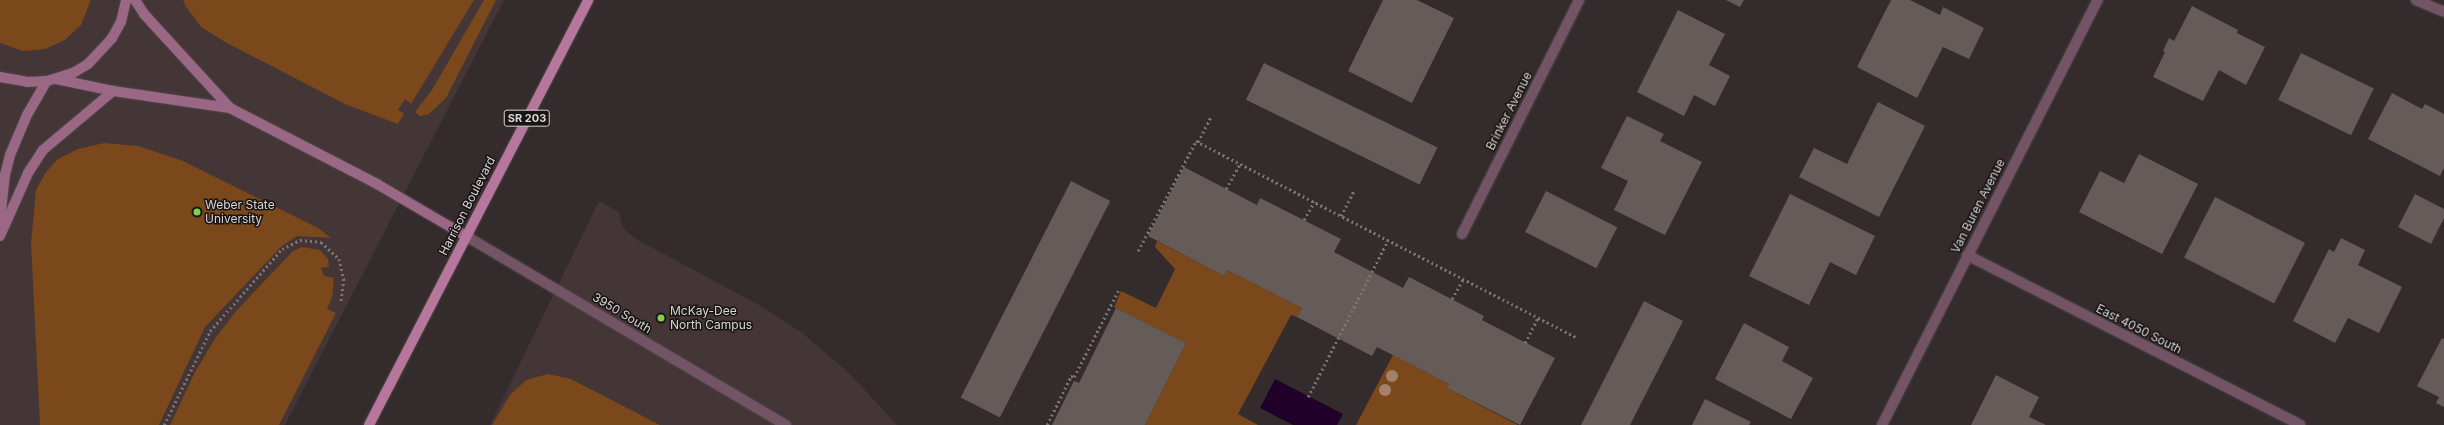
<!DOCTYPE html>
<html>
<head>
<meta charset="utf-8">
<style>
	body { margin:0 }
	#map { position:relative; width:2444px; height:425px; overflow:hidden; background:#342b2c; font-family:Inter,sans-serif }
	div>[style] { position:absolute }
	.built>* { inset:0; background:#443537 }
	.green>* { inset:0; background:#7a481a }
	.water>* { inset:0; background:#21002a }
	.building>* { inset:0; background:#655c59; transform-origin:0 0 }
	.path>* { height:2.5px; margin-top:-1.25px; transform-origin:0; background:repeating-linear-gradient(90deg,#7c7576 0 2px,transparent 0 5px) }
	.roads { filter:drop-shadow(0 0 1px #4f4647) drop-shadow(0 0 1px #4f4647) }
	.street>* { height:10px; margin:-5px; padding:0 5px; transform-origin:5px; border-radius:5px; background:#735466 }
	.secondary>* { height:10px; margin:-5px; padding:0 5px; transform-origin:5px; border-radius:5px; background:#9a6885 }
	.primary>* { height:10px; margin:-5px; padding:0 5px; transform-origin:5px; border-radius:5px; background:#b7779d }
	.trees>* { width:12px; height:12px; margin:-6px; border-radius:50%; background:#a4816a }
	.dots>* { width:11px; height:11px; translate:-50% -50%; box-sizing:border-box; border:2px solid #191515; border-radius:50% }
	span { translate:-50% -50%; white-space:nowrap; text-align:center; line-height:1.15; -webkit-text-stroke:3px #191515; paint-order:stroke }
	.shield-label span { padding:1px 3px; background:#191515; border:1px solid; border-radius:3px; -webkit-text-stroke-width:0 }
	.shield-label { font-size:11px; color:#dad5d5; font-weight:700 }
	.street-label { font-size:12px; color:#dad5d5 }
	.poi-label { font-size:12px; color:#dad5d5 }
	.left { translate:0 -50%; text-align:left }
</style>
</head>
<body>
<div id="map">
	<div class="built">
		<div style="clip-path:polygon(0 0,504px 0,285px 425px,0 425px)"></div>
		<div style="clip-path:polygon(599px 201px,619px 212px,623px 228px,636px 239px,759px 305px,801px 332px,850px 374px,897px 425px,490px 425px)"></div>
	</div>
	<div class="green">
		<div style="clip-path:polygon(0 0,91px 0,81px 25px,65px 40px,45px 49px,23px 51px,0 43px)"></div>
		<div style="clip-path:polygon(183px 0,474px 0,411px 104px,405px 99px,398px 110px,404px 114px,398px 124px,347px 105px,225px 42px,201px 27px,186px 7px)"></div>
		<div style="clip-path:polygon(484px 0,496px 0,446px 98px,429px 114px,420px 116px,415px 112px,432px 90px)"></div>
		<div style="clip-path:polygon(104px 143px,138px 146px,183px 161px,318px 228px,331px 238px,297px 236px,282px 246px,205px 327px,159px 425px,40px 425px,31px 243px,36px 190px,46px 172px,58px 159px,78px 149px)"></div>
		<div style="clip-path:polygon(1157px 241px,1224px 276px,1227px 270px,1302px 308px,1297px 317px,1291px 315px,1238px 414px,1258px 425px,1145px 425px,1186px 343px,1114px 307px,1121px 291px,1156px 308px,1175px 269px,1155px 247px)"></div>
		<div style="clip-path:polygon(302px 247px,320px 250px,328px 259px,329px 267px,321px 268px,324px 276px,334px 278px,332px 298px,327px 309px,336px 313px,279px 425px,170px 425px,195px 372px,216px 337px,237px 310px,293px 251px)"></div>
		<div style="clip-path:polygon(1393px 355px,1449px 384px,1447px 388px,1518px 425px,1356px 425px)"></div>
		<div style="clip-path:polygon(548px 374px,571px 379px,660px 425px,492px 425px,510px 395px,526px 380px)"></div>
	</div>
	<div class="water">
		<div style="clip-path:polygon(1275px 379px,1343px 414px,1337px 425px,1293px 425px,1260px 408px)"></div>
	</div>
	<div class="building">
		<div style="clip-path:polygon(1383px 0,1417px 0,1454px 18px,1412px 103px,1348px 71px)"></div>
		<div style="clip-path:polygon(1726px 0,1744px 0,1740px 7px)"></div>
		<div style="clip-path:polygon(1891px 0,1910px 0,1940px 15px,1943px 7px,1984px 28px,1969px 59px,1943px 47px,1917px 98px,1857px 67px)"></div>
		<div style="clip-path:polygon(2192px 6px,2238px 30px,2237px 33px,2265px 47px,2246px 85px,2219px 70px,2203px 101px,2153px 77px,2165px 52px,2163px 51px,2169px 38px,2174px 41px)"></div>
		<div style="clip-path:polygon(1678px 10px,1725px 34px,1709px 65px,1730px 76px,1715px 106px,1694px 95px,1684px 116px,1637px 92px)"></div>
		<div style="left:2301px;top:53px;width:81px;height:52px;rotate:26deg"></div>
		<div style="left:1264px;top:63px;width:193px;height:41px;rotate:26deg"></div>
		<div style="clip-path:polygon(2392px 93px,2422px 109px,2425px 104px,2444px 114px,2444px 168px,2440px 176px,2368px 139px)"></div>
		<div style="clip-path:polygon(1878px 102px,1925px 126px,1879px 217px,1799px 177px,1814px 148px,1847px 164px)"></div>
		<div style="clip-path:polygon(1627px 116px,1664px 134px,1660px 141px,1702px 162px,1665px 235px,1614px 210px,1628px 181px,1601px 168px)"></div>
		<div style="clip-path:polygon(2139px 154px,2198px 184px,2162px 254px,2079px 212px,2100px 171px,2124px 183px)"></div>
		<div style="clip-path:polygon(1184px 167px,1257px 205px,1260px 198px,1341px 239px,1334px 252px,1403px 288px,1409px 277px,1484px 316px,1482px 320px,1555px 358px,1520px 425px,1447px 388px,1449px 384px,1377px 347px,1372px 356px,1297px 317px,1302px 308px,1227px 270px,1224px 276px,1148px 236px)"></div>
		<div style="left:1071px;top:181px;width:44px;height:243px;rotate:27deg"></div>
		<div style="left:1546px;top:191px;width:80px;height:46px;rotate:27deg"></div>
		<div style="clip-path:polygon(1790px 194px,1875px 236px,1856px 275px,1830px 262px,1809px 305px,1749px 276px)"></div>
		<div style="clip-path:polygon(2415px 194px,2444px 209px,2444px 218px,2431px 244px,2398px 227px)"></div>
		<div style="left:2215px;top:197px;width:101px;height:68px;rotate:27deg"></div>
		<div style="clip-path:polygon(2341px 238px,2365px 250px,2358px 265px,2402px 287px,2379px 333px,2348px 318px,2335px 343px,2293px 321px,2329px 249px,2334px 252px)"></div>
		<div style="clip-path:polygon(1644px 301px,1683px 321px,1630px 425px,1581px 425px)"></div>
		<div style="clip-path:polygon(1116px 308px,1186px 343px,1145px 425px,1052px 425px,1074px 381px,1079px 383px)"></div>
		<div style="clip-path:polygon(1744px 323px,1789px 347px,1782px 361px,1813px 378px,1791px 419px,1715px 379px)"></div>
		<div style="clip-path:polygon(2442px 338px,2444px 339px,2444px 407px,2436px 403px,2439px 397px,2417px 386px)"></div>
		<div style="clip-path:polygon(1996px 375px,2039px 397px,2029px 417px,2046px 425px,1971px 425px)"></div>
		<div style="clip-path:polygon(1705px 399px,1751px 422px,1749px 425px,1692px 425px)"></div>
	</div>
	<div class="path">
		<div style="left:1198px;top:142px;width:28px;rotate:-63deg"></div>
		<div style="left:1226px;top:189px;width:29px;rotate:-61deg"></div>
		<div style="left:1341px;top:216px;width:28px;rotate:-63deg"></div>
		<div style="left:1304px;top:220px;width:21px;rotate:-61deg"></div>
		<div style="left:1138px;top:251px;width:124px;rotate:-62.2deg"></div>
		<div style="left:1196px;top:141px;width:428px;rotate:27.3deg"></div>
		<div style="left:1452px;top:299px;width:23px;rotate:-61deg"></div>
		<div style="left:1525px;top:343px;width:28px;rotate:-63deg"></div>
		<div style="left:1308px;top:397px;width:176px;rotate:-63deg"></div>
		<div style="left:164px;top:425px;width:105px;rotate:-63.9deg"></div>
		<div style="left:210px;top:331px;width:109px;rotate:-48.7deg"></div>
		<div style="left:282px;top:249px;width:20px;rotate:-27deg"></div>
		<div style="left:300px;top:240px;width:21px;rotate:5deg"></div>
		<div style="left:321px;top:242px;width:25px;rotate:43deg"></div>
		<div style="left:339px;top:259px;width:21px;rotate:76deg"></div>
		<div style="left:344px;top:279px;width:23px;rotate:97deg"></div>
		<div style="left:1047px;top:425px;width:55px;rotate:-63.9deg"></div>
		<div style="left:1071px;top:376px;width:3px;rotate:18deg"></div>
		<div style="left:1074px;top:377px;width:99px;rotate:-62.9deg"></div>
	</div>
	<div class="roads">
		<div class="street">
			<div style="left:2416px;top:0;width:30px;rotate:23deg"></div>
			<div style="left:1462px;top:234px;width:262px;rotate:-63.4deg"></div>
			<div style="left:466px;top:236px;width:372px;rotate:30.6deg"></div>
			<div style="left:1967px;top:255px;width:374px;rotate:27deg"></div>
			<div style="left:1882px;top:425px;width:477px;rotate:-63.1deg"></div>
		</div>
		<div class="secondary">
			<div style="left:135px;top:0;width:17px;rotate:57deg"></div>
			<div style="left:144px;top:14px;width:127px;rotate:47.5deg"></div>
			<div style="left:0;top:77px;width:27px;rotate:10deg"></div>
			<div style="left:27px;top:82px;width:20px;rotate:-3deg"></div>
			<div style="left:47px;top:81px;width:27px;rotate:-17deg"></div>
			<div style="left:73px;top:73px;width:17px;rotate:-31deg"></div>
			<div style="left:88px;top:64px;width:35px;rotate:-47deg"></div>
			<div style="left:112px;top:38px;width:18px;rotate:-61deg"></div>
			<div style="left:121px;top:22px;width:23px;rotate:-77deg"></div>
			<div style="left:56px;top:79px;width:58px;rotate:11.9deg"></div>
			<div style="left:113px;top:91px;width:118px;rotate:8.3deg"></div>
			<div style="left:230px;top:108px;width:165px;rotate:27.3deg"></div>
			<div style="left:377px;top:184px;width:103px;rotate:30.3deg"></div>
			<div style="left:0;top:220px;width:45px;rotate:-83.7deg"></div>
			<div style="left:5px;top:175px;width:21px;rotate:-76deg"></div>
			<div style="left:10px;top:155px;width:43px;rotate:-67deg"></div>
			<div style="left:27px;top:115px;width:39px;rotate:-60deg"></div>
			<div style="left:0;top:236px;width:69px;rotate:-66deg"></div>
			<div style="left:28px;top:173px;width:27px;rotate:-57deg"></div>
			<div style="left:43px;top:150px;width:92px;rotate:-40.1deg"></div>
		</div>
		<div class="primary">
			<div style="left:369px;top:425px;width:478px;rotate:-62.7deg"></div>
		</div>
	</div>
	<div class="trees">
		<div style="left:1392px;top:376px"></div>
		<div style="left:1385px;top:390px"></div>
	</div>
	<div class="dots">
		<div style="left:197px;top:212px;background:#7fd052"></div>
		<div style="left:661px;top:318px;background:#7fd052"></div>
	</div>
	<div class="shield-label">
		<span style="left:527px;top:118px">SR 203</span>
	</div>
	<div class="street-label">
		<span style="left:1509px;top:111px;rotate:-63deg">Brinker Avenue</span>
		<span style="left:467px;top:206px;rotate:-63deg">Harrison Boulevard</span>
		<span style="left:1978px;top:206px;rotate:-63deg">Van Buren Avenue</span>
		<span style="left:622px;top:313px;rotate:31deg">3950 South</span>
		<span style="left:2139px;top:329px;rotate:27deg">East 4050 South</span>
	</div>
	<div class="poi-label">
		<span class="left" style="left:205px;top:212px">Weber State<br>University</span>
		<span class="left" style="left:670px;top:318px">McKay-Dee<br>North Campus</span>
	</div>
</div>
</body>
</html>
